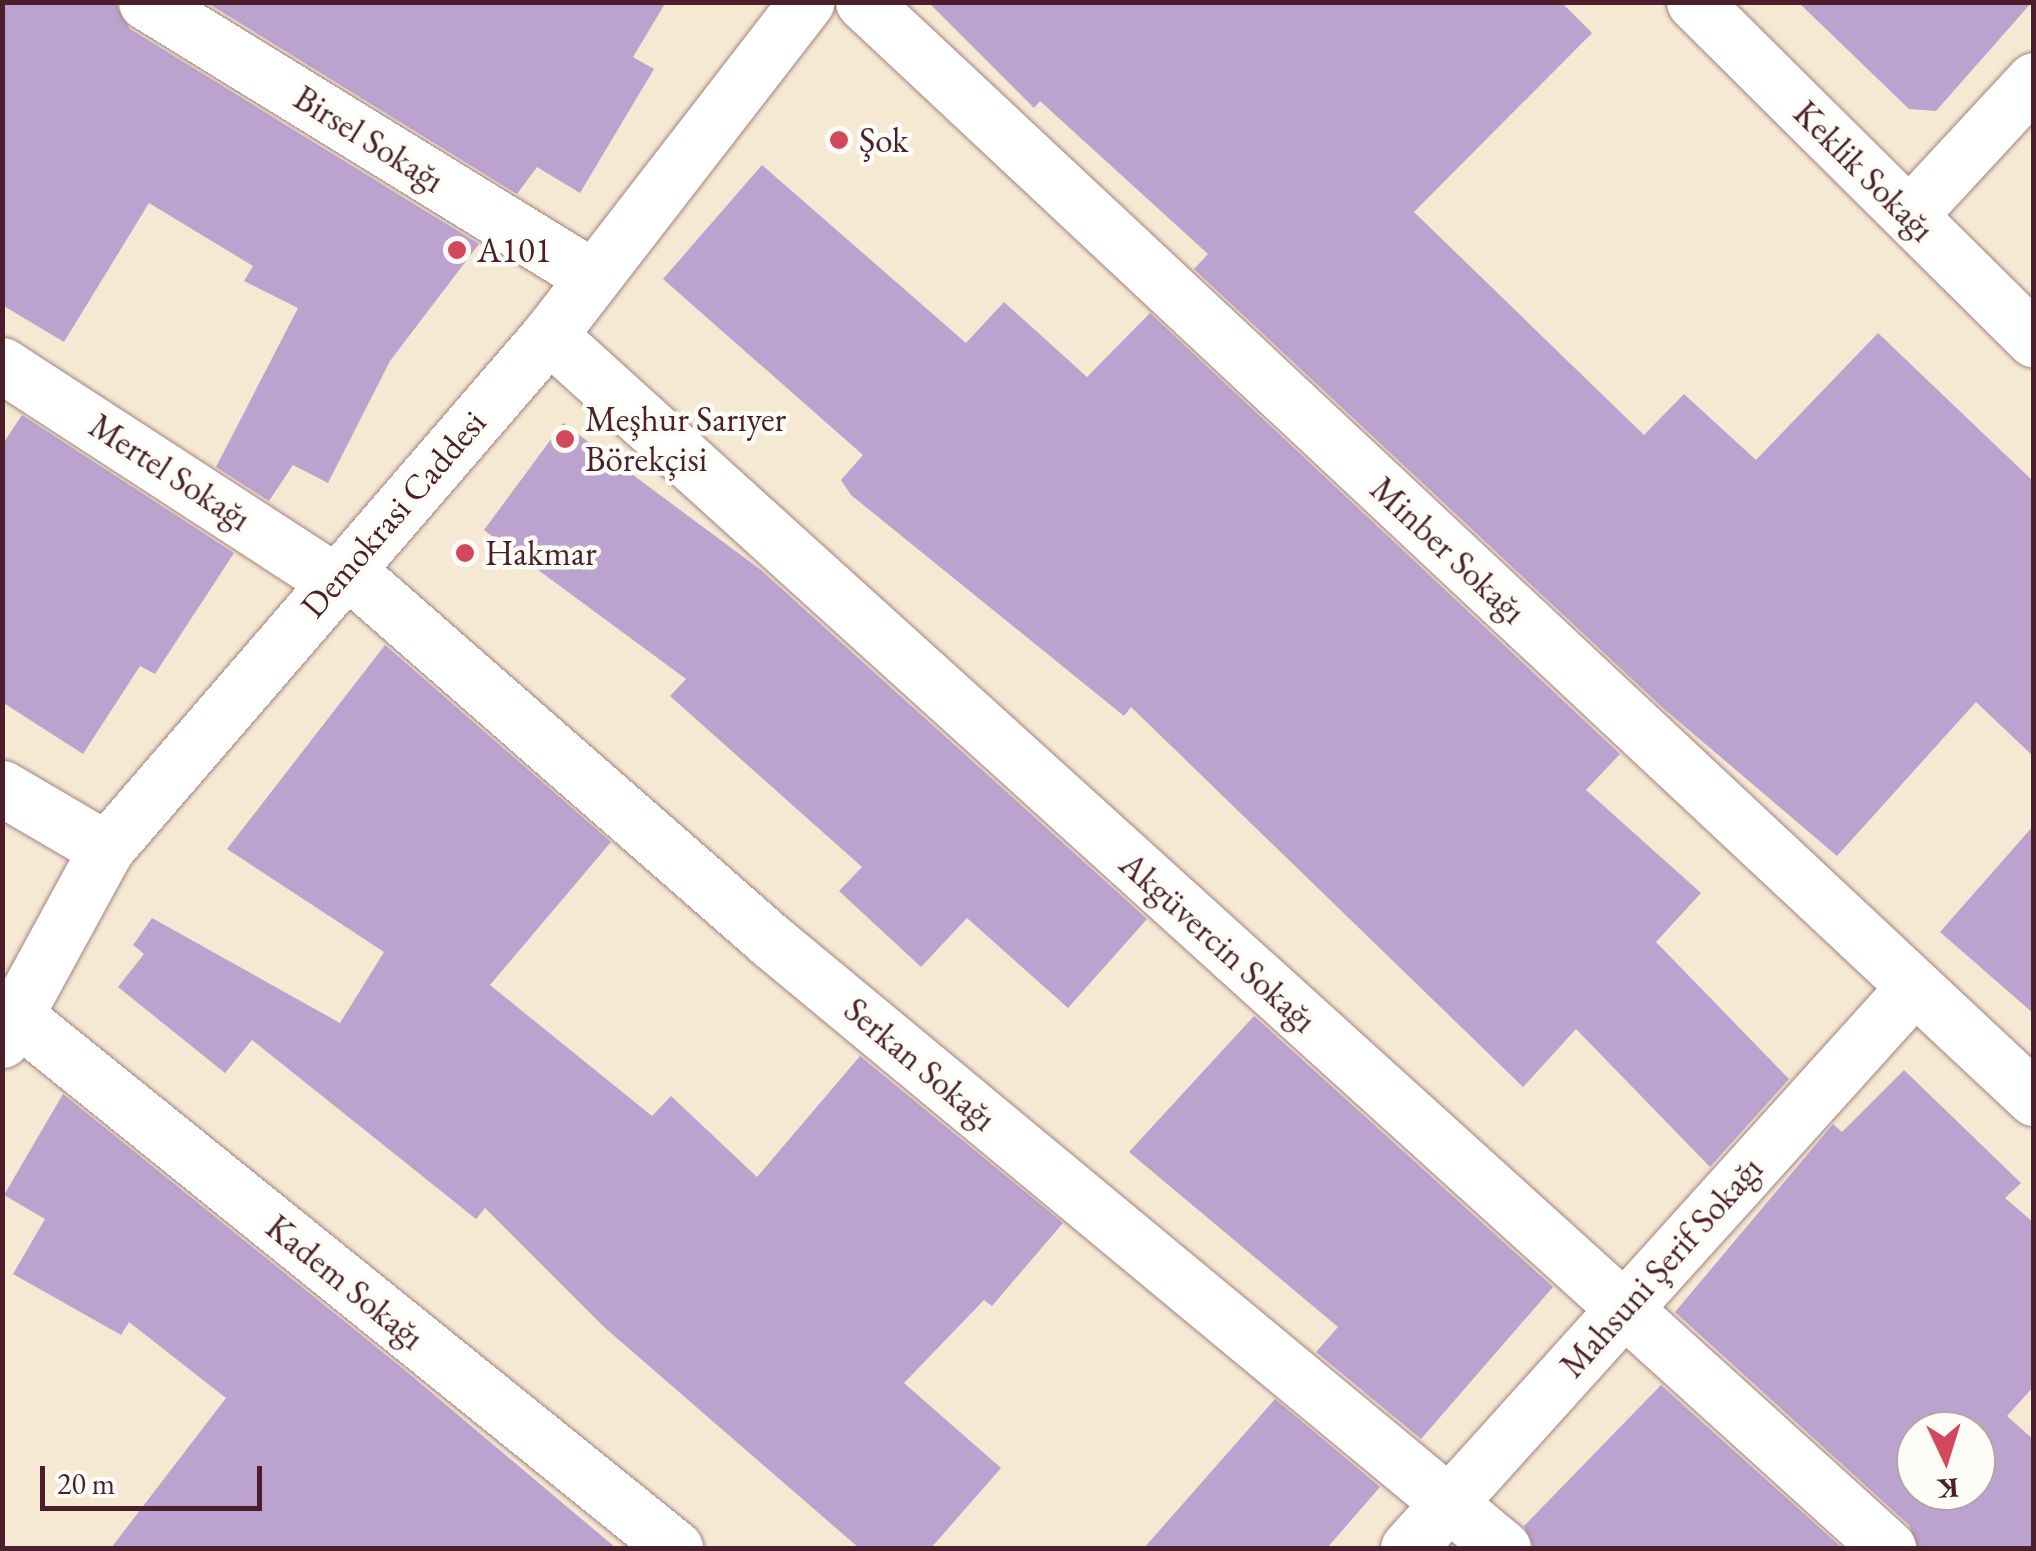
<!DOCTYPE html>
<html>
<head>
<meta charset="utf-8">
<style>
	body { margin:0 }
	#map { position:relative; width:2036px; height:1551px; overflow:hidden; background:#f6e9d4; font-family:"EB Garamond",serif }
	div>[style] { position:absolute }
	.building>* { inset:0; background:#bca2cf }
	.roads { filter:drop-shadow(0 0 2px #a08480) drop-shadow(0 0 2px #a08480) }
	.minor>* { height:55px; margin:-27.5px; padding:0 27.5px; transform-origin:27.5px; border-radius:27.5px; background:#fff }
	.tertiary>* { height:55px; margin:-27.5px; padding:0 27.5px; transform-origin:27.5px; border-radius:27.5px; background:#fff }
	.dots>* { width:28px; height:28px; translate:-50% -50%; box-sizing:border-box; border:5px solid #fdfcf7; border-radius:50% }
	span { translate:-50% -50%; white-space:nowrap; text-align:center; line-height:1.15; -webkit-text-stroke:9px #fdfcf7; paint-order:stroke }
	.street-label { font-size:35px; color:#4a1f2b }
	.poi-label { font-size:35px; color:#4a1f2b }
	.left { translate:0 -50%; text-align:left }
	.frame { position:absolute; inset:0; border:5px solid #4a1f2b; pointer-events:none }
	.north { position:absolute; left:1896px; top:1411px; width:100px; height:100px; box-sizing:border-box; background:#fdfcf7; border:2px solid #b5a4a5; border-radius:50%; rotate:176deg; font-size:28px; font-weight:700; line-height:40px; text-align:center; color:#4a1f2b }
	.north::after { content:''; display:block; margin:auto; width:35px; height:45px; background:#d1495b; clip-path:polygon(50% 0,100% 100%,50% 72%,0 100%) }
	.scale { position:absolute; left:40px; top:1466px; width:222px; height:45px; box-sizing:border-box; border:5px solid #4a1f2b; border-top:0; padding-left:12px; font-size:30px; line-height:35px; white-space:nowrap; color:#4a1f2b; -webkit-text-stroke:8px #fdfcf7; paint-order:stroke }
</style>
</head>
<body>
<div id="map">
	<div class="building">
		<div style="clip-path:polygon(2px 2px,115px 2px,130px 29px,479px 244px,390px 361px,328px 483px,293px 465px,269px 501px,216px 467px,298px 308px,244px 281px,253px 266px,149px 203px,64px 342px,2px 305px)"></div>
		<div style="clip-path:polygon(206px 2px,666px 2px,633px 57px,654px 69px,580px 193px,537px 167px,517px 194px)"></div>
		<div style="clip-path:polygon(928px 2px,1561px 2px,1592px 33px,1414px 212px,1644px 435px,1684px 394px,1756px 460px,1878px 333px,2034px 482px,2034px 757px,1976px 702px,1837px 856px,1663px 708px,1194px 269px,1208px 254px,1040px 101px,1034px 108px)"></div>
		<div style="clip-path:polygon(1798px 2px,2032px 2px,1936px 111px,1909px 109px)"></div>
		<div style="clip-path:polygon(762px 165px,966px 343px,1004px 302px,1087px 377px,1150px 313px,1620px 754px,1586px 790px,1701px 893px,1656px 942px,1789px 1079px,1710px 1167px,1576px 1029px,1523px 1087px,1131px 707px,1124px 716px,851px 495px,841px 480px,863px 455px,663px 279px)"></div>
		<div style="clip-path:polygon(22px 415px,234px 553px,155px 674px,140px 666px,83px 754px,2px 702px,2px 445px)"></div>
		<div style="clip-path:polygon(563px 423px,761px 570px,1147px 919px,1068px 1008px,967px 918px,921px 967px,839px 891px,862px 867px,670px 696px,686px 679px,484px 530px)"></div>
		<div style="clip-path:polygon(385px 645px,611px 842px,490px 985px,652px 1116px,671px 1096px,757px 1177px,860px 1056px,1063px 1223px,992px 1306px,984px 1300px,904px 1383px,1001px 1468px,931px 1548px,859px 1548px,604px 1327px,485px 1208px,476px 1219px,252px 1040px,225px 1073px,118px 987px,144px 954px,133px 945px,152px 918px,340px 1023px,384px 952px,227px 849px)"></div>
		<div style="clip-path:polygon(2034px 825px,2034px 1014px,1940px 932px)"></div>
		<div style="clip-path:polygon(1254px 1016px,1553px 1287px,1421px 1439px,1316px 1352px,1338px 1327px,1129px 1152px)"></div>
		<div style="clip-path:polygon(evenodd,1904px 1070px,2021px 1183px,2005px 1198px,2034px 1223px,2034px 1386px,2007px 1416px,2034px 1440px,2034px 1548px,1918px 1548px,1909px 1525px,1675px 1312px,1833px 1124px,1842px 1132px,1904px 1070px,1916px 1431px,1976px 1431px,1976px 1491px,1916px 1491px,1916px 1431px)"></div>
		<div style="clip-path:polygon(63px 1094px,407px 1372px,616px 1548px,111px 1548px,226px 1398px,129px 1322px,121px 1335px,13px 1274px,45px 1219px,4px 1195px)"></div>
		<div style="clip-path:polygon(1661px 1385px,1842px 1548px,1534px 1548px,1524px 1526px)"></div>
		<div style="clip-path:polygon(1275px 1399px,1380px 1487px,1327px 1548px,1144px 1548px)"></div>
	</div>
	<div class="roads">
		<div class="minor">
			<div style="left:146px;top:2px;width:523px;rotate:31.62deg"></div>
			<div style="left:863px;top:2px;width:1604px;rotate:43.11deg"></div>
			<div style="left:1694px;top:2px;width:479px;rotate:44.8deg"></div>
			<div style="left:1909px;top:215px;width:184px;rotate:-47.2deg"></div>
			<div style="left:549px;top:335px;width:1807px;rotate:42.17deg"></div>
			<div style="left:2px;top:365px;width:397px;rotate:33deg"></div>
			<div style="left:346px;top:569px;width:565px;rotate:41.2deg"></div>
			<div style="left:771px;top:941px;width:951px;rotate:39.67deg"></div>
			<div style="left:2px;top:788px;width:121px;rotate:30.4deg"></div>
			<div style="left:16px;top:1016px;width:847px;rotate:38.91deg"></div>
			<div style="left:1408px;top:1548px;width:755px;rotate:-47.95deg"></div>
		</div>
		<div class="tertiary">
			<div style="left:2px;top:1040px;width:217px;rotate:-61.4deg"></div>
			<div style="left:106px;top:849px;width:679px;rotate:-49.24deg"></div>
			<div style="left:549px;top:335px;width:421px;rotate:-52.3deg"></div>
		</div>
	</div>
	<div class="dots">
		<div style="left:839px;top:140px;background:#d1495b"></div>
		<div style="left:457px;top:250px;background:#d1495b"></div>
		<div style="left:565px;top:439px;background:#d1495b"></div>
		<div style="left:465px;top:553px;background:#d1495b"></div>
	</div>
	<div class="street-label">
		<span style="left:369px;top:139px;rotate:32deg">Birsel Sokağı</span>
		<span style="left:1864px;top:171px;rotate:45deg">Keklik Sokağı</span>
		<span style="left:170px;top:472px;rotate:33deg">Mertel Sokağı</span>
		<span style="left:393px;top:514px;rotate:-49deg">Demokrasi Caddesi</span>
		<span style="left:1448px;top:550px;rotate:43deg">Minber Sokağı</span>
		<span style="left:1218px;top:942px;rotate:42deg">Akgüvercin Sokağı</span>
		<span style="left:920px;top:1064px;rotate:40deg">Serkan Sokağı</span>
		<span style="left:1661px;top:1267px;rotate:-48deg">Mahsuni Şerif Sokağı</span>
		<span style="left:345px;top:1282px;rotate:39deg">Kadem Sokağı</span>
	</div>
	<div class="poi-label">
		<span class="left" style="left:859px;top:140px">Şok</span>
		<span class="left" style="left:477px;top:250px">A101</span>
		<span class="left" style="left:585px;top:439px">Meşhur Sarıyer<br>Börekçisi</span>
		<span class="left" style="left:485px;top:553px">Hakmar</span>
	</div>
	<div class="frame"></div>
	<div class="north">K</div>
	<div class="scale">20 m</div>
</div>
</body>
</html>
